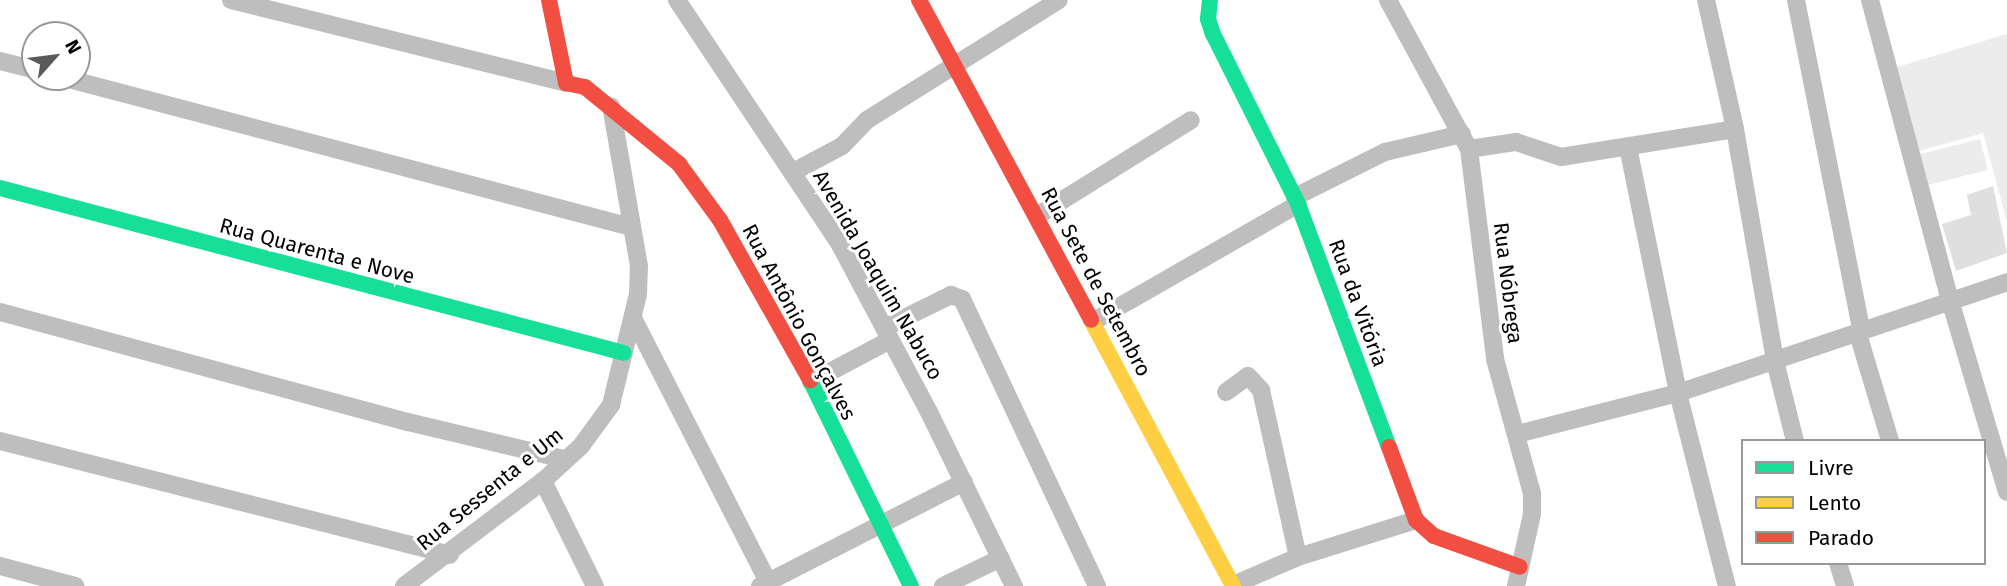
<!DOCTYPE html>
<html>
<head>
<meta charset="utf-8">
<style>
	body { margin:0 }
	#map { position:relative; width:2007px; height:586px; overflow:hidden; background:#fff; font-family:"Fira Sans",sans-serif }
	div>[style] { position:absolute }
	.green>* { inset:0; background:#ececec; transform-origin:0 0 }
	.building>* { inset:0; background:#dfdfdf }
	.street>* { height:18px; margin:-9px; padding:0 9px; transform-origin:9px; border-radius:9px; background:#bebebe }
	.fast>* { height:16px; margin:-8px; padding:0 8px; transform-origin:8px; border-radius:8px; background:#16e098 }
	.slow>* { height:16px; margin:-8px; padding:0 8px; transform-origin:8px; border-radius:8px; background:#ffcf43 }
	.jam>* { height:16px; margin:-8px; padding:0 8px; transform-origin:8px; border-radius:8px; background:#f24e42 }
	span { translate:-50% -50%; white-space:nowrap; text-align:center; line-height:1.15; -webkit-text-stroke:6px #fff; paint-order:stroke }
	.street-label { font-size:21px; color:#000 }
	.legend { position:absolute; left:1741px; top:439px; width:245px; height:126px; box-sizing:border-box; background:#fff; border:2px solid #999; margin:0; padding:9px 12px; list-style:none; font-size:21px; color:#000 }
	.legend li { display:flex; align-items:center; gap:14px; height:35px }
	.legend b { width:35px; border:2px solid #999 }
	.north { position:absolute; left:21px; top:21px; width:70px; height:70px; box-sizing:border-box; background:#fff; border:2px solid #999; border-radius:50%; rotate:62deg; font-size:19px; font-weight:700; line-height:28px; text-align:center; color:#000 }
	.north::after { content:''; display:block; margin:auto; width:24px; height:32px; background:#595959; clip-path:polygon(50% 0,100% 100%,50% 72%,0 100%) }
</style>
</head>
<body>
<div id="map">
	<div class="green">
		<div style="clip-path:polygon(2007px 34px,2007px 222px,1983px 133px,1916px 152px,1894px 68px)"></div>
		<div style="left:1980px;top:139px;width:32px;height:67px;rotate:76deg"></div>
	</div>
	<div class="building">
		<div style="clip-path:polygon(1993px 186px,2007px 253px,1956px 271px,1942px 224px,1971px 215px,1967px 195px)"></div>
	</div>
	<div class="street">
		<div style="left:231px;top:0;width:345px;rotate:13.9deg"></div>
		<div style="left:677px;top:0;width:290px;rotate:56.3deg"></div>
		<div style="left:838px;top:241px;width:194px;rotate:62deg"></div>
		<div style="left:929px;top:412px;width:194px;rotate:64deg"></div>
		<div style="left:1388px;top:0;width:170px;rotate:61.5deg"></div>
		<div style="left:1469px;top:149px;width:212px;rotate:82.9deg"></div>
		<div style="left:1495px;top:359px;width:139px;rotate:74.6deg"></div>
		<div style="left:1532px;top:493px;width:21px;rotate:90deg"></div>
		<div style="left:1532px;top:514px;width:74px;rotate:102.5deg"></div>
		<div style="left:1706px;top:0;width:132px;rotate:77.3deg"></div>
		<div style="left:1735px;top:129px;width:235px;rotate:80.2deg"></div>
		<div style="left:1775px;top:361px;width:82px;rotate:76deg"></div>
		<div style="left:1796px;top:0;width:338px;rotate:78.8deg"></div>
		<div style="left:1870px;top:0;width:310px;rotate:75.1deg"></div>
		<div style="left:1950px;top:300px;width:200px;rotate:73.5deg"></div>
		<div style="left:0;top:61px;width:36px;rotate:14deg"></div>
		<div style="left:61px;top:77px;width:589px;rotate:14.74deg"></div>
		<div style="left:1628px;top:147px;width:251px;rotate:78.5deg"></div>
		<div style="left:1678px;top:393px;width:199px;rotate:75.8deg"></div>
		<div style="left:1469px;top:149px;width:48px;rotate:-8.5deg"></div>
		<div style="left:1516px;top:142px;width:47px;rotate:18.4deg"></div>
		<div style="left:1561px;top:157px;width:176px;rotate:-9.1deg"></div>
		<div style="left:793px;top:172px;width:55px;rotate:-28deg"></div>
		<div style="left:842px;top:146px;width:36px;rotate:-46deg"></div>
		<div style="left:867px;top:120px;width:226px;rotate:-32deg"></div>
		<div style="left:1295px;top:197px;width:101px;rotate:-26.6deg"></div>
		<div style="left:1385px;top:152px;width:79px;rotate:-13.2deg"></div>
		<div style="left:1037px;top:216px;width:181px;rotate:-31.9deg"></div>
		<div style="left:0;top:312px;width:423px;rotate:15.1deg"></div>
		<div style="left:408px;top:422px;width:159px;rotate:13.4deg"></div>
		<div style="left:633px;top:318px;width:301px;rotate:62.9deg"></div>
		<div style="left:1094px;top:321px;width:235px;rotate:-29.8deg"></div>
		<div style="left:884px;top:328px;width:75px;rotate:-26.2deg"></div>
		<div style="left:951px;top:295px;width:12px;rotate:20deg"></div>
		<div style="left:962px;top:299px;width:317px;rotate:64.8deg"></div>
		<div style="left:1858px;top:334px;width:112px;rotate:73.3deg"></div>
		<div style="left:811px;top:382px;width:89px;rotate:-28deg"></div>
		<div style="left:1226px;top:392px;width:27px;rotate:-36deg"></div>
		<div style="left:1248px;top:376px;width:19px;rotate:47deg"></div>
		<div style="left:1261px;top:390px;width:171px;rotate:77.5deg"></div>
		<div style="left:1517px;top:434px;width:166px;rotate:-14.3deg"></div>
		<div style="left:1678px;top:393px;width:347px;rotate:-18.6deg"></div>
		<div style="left:0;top:441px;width:464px;rotate:14.2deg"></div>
		<div style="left:543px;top:481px;width:117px;rotate:63.7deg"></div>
		<div style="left:1838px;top:563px;width:24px;rotate:73deg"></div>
		<div style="left:0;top:566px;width:78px;rotate:14.9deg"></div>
		<div style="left:1233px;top:585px;width:71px;rotate:-23.3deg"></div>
		<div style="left:1298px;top:557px;width:124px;rotate:-17.4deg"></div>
		<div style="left:404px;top:586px;width:174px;rotate:-37.1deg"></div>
		<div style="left:543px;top:481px;width:52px;rotate:-42.6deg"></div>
		<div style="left:581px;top:446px;width:51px;rotate:-53.8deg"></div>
		<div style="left:611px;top:405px;width:114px;rotate:-76.3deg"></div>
		<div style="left:638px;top:294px;width:28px;rotate:-88deg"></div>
		<div style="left:639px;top:266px;width:162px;rotate:-99.9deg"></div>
		<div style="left:760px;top:586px;width:229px;rotate:-27deg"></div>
		<div style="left:943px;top:586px;width:64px;rotate:-25.8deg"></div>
	</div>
	<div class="fast">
		<div style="left:1210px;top:0;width:19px;rotate:96deg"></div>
		<div style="left:1208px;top:19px;width:16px;rotate:72deg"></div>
		<div style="left:1213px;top:34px;width:190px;rotate:63.4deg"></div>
		<div style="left:1298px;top:204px;width:259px;rotate:69.5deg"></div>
		<div style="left:0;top:188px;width:645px;rotate:14.81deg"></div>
		<div style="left:810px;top:380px;width:229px;rotate:63.9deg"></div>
	</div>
	<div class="slow">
		<div style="left:1091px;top:320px;width:302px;rotate:61.9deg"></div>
	</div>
	<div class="jam">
		<div style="left:549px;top:0;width:85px;rotate:78.4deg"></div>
		<div style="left:566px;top:83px;width:19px;rotate:12deg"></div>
		<div style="left:585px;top:87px;width:122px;rotate:39.3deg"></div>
		<div style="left:679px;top:164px;width:69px;rotate:53.8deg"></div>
		<div style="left:720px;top:220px;width:184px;rotate:60.6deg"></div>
		<div style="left:919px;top:0;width:363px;rotate:61.7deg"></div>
		<div style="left:1389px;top:447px;width:78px;rotate:69.7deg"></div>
		<div style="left:1416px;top:520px;width:24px;rotate:42deg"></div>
		<div style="left:1434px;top:536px;width:91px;rotate:19.8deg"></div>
	</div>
	<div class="street-label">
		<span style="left:317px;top:251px;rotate:15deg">Rua Quarenta e Nove</span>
		<span style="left:878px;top:275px;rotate:60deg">Avenida Joaquim Nabuco</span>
		<span style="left:1096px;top:282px;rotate:62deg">Rua Sete de Setembro</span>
		<span style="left:1508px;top:283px;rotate:83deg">Rua Nóbrega</span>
		<span style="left:1358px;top:303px;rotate:70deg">Rua da Vitória</span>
		<span style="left:799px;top:322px;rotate:62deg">Rua Antônio Gonçalves</span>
		<span style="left:490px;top:489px;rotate:-39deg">Rua Sessenta e Um</span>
	</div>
	<ul class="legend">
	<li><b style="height:9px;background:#16e098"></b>Livre</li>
	<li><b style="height:9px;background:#ffcf43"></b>Lento</li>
	<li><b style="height:9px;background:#f24e42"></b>Parado</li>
	</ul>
	<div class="north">N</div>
</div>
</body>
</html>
